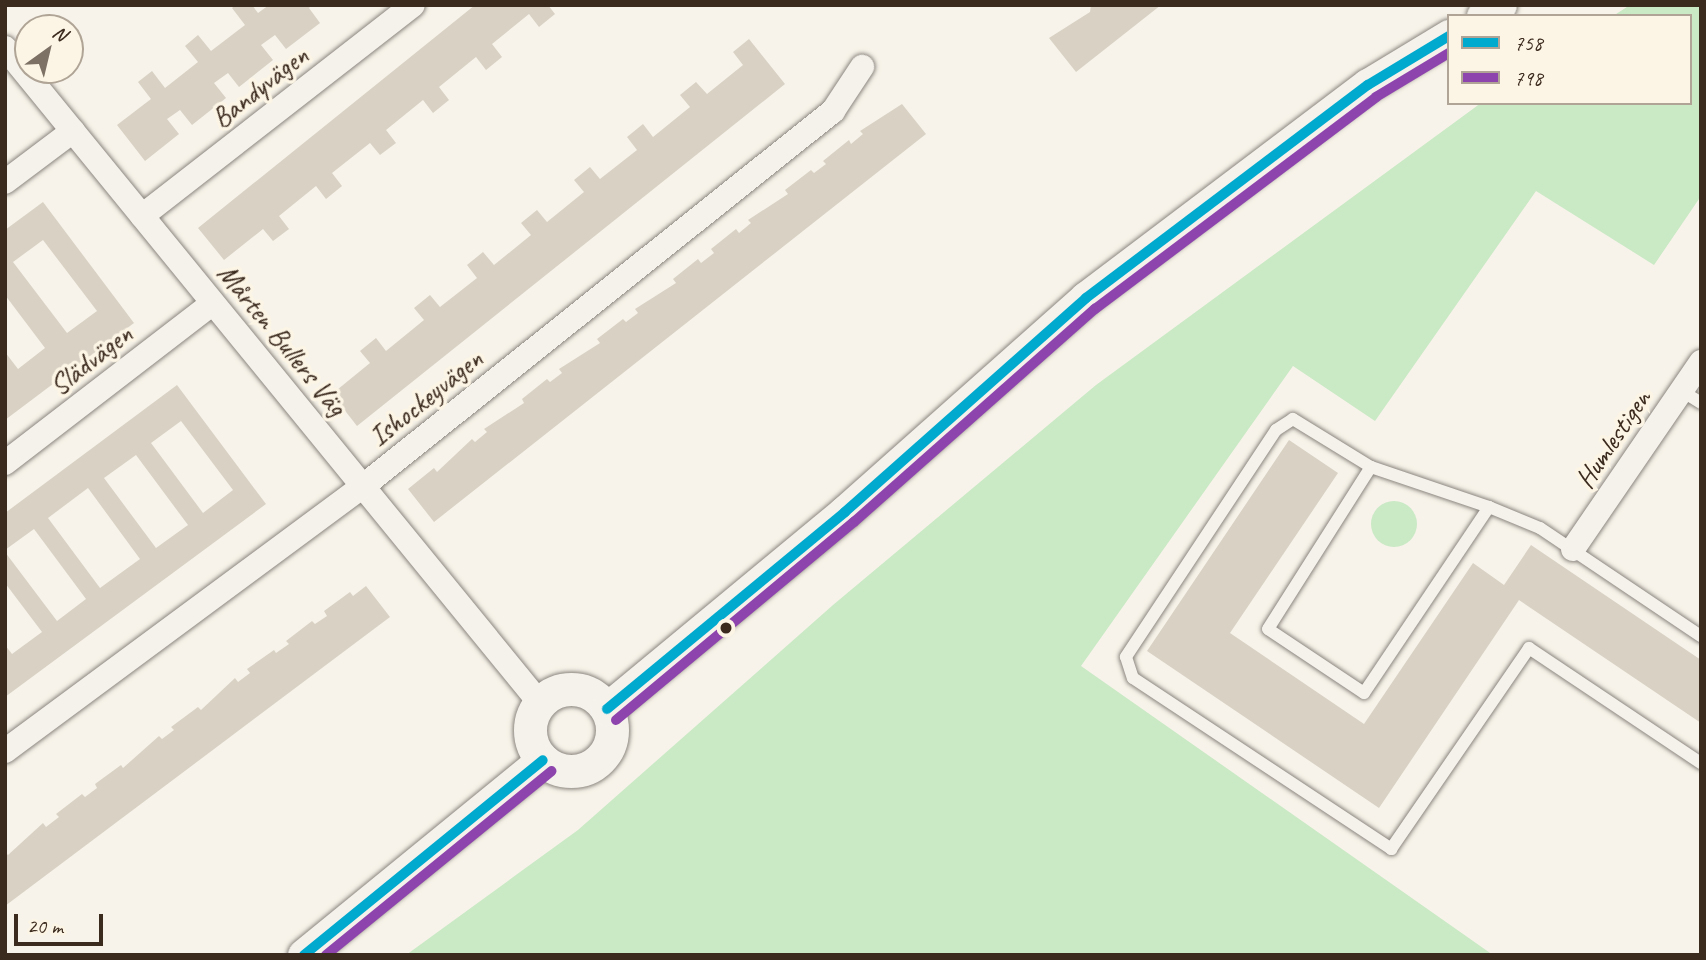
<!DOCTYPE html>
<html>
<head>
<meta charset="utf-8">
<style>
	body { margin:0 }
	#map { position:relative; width:1706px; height:960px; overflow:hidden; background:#f7f3ea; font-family:Caveat,sans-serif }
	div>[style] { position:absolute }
	.green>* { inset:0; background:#cae9c5 }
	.round { border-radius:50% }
	.building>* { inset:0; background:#d8d1c4 }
	.roads { filter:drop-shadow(0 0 2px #8b867f) drop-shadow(0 0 2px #8b867f) }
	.lane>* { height:12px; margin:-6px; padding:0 6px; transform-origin:6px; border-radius:6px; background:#f5f2ec }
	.street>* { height:24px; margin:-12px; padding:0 12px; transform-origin:12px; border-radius:12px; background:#f5f2ec }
	.secondary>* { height:33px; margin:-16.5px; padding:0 16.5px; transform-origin:16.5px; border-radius:16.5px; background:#f5f2ec }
	.secondary>.ring { margin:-16.5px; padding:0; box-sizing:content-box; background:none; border:33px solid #f5f2ec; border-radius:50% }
	.bus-1>* { height:10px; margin:-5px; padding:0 5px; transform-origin:5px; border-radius:5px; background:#00a9ce }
	.bus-2>* { height:10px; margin:-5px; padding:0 5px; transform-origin:5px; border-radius:5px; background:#8e44ad }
	.dots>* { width:19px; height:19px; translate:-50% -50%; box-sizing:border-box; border:4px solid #fcf5e5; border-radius:50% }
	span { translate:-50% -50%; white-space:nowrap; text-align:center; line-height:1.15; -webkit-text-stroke:7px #fcf5e5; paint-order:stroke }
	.street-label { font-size:28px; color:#3b2a1e }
	.frame { position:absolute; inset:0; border:7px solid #3b2a1e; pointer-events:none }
	.legend { position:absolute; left:1447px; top:14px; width:245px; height:91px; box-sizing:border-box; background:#fcf5e5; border:2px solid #afa495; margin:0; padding:9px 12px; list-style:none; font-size:21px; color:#3b2a1e }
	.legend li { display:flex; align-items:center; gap:14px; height:35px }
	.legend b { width:35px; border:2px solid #afa495 }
	.north { position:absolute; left:14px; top:14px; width:70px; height:70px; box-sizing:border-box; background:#fcf5e5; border:2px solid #afa495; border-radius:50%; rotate:34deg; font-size:19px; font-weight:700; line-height:28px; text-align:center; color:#3b2a1e }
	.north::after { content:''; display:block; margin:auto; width:24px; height:32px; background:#7d7065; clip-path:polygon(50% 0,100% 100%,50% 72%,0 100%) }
	.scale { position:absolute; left:14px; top:914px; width:89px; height:32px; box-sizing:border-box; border:4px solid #3b2a1e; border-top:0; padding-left:9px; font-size:21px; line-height:24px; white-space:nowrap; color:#3b2a1e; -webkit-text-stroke:5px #fcf5e5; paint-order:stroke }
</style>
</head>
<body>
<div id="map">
	<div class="green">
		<div style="clip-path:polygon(1630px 5px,1701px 5px,1701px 196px,1654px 265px,1536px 191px,1375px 421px,1293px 366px,1081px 666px,1493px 955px,406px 955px,578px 830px,833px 605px,1096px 385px,1481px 103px,1690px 103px,1690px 16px,1613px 16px)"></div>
		<div class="round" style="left:1371px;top:501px;width:46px;height:46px"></div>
	</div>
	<div class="building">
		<div style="clip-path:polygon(235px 5px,252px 5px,258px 13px,269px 5px,312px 5px,309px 8px,320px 23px,286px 49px,275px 35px,261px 45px,273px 60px,239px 87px,228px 73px,214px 83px,226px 98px,192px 125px,180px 110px,167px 119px,179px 134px,145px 161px,117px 125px,151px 99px,138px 82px,152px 71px,165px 88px,198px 62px,185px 46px,198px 35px,211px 51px,245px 25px,232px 8px)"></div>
		<div style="clip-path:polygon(475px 5px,548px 5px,555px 14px,539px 27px,529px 14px,492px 44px,502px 57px,486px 70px,476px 57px,439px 87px,449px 100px,433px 113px,423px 100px,386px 130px,396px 143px,380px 155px,370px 143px,332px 173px,342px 186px,326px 199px,316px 186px,279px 216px,289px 229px,273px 241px,263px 229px,224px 260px,198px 228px)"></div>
		<div style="clip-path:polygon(1091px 5px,1161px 5px,1076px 72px,1049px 38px,1090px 12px)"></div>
		<div style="clip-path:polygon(749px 39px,785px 84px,357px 426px,332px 394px,370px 363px,360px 351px,376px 338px,386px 351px,424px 320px,414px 308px,430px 295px,440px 307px,477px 278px,467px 265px,483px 252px,494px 265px,531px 235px,521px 223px,537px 210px,547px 222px,584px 192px,574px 180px,590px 167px,600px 179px,637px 150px,627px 137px,643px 124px,653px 137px,690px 107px,680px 95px,696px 82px,707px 94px,743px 65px,733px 52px)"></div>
		<div style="clip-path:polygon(902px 104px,926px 134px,434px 522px,408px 489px,434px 468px,437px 472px,472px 439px,475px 442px,487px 432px,484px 429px,524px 403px,522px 399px,547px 379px,550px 382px,562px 373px,559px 369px,600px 343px,597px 339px,623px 319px,626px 322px,638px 313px,635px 309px,676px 283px,673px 279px,698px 259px,701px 263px,714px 253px,711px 249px,736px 229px,739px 233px,751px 223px,748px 220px,788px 194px,785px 190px,811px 170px,814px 173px,826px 164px,823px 161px,849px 140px,851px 144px,863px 134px,860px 131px)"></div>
		<div style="clip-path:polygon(evenodd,43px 202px,134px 323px,5px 420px,5px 352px,18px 369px,45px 348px,5px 295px,5px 230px,43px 202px,43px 240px,97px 311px,67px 333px,13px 262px,43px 240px)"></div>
		<div style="clip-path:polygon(evenodd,177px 385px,266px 504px,5px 697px,5px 645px,12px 654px,42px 632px,5px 583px,5px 552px,57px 621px,86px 599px,34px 529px,5px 550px,5px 513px,177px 385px,181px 421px,233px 490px,203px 513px,151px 443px,181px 421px,177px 385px,136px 455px,188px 525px,156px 548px,104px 478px,136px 455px,177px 385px,88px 488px,140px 559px,100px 588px,48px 518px,88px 488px)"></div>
		<div style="clip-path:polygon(1289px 440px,1338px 473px,1230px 633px,1364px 724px,1473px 563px,1504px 585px,1531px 545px,1701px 660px,1701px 723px,1519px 600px,1379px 808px,1147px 651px)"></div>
		<div style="clip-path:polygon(366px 586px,390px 617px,5px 906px,5px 852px,8px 855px,43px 823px,46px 827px,59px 817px,56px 814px,82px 794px,85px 797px,97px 788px,95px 784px,121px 765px,123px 768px,159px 736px,162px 739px,174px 730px,171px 727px,198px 707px,201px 710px,235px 678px,238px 682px,250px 673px,247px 669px,274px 650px,276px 653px,289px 644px,286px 641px,312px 621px,315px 624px,327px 616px,324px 611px,350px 592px,353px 596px)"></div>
	</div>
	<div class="roads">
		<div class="lane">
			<div style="left:1682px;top:391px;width:22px;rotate:32deg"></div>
			<div style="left:1371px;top:467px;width:92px;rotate:-148.4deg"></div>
			<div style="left:1293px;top:419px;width:20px;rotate:147deg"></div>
			<div style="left:1276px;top:430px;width:272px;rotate:123.5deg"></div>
			<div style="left:1126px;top:657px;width:22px;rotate:72deg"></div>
			<div style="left:1133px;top:678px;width:310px;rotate:33.5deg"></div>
			<div style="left:1391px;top:849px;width:244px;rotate:-55.5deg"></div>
			<div style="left:1529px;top:648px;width:207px;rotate:33.8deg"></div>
			<div style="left:1489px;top:507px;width:224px;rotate:123.9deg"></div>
			<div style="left:1364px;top:693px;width:115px;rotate:-146.3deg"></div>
			<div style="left:1268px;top:629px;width:192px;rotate:-57.6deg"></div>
			<div style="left:1371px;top:467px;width:125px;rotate:18.7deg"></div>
			<div style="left:1489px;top:507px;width:55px;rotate:22.4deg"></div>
			<div style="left:1540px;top:528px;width:194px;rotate:33.9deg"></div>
		</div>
		<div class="street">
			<div style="left:5px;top:48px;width:844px;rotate:50.77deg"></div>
			<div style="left:5px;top:182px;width:85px;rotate:-36.9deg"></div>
			<div style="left:142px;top:216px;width:343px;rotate:-37.9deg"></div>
			<div style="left:5px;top:463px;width:262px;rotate:-37.6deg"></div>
			<div style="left:1573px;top:549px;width:227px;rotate:-55.6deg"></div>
			<div style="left:5px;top:751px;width:444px;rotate:-36.5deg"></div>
			<div style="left:362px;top:487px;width:603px;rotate:-38.6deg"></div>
			<div style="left:833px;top:111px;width:53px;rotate:-56.6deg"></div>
		</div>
		<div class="secondary">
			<div style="left:1483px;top:16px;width:20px;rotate:-33deg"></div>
			<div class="ring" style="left:530px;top:689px;width:49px;height:49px"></div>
			<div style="left:607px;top:709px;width:309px;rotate:-39.6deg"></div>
			<div style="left:845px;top:512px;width:322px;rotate:-41.6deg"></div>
			<div style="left:1086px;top:298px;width:353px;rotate:-37.1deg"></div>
			<div style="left:1368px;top:85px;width:95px;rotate:-31.2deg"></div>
			<div style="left:304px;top:955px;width:308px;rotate:-39.2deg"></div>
		</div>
	</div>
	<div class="bus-1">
		<div style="left:607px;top:709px;width:309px;rotate:-39.6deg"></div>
		<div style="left:845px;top:512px;width:322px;rotate:-41.6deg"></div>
		<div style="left:1086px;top:298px;width:353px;rotate:-37.1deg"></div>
		<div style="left:1368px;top:85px;width:95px;rotate:-31.2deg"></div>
		<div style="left:304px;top:955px;width:308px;rotate:-39.2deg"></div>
	</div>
	<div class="bus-2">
		<div style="left:616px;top:720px;width:310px;rotate:-39.8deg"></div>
		<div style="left:854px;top:522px;width:322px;rotate:-41.5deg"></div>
		<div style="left:1095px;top:309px;width:352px;rotate:-37deg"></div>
		<div style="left:1376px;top:97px;width:85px;rotate:-31.1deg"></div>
		<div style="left:326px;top:955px;width:291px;rotate:-39.2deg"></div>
	</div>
	<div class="dots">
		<div style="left:726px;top:628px;background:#3b2a1e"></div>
	</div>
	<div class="street-label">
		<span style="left:260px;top:87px;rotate:-38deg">Bandyvägen</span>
		<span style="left:282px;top:340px;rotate:51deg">Mårten Bullers Väg</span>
		<span style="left:91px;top:360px;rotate:-38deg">Slädvägen</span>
		<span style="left:426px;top:398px;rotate:-39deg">Ishockeyvägen</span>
		<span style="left:1613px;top:439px;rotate:-56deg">Humlestigen</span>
	</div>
	<div class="frame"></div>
	<ul class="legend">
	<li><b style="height:9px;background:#00a9ce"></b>758</li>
	<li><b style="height:9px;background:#8e44ad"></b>798</li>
	</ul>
	<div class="north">N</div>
	<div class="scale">20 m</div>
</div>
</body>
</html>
